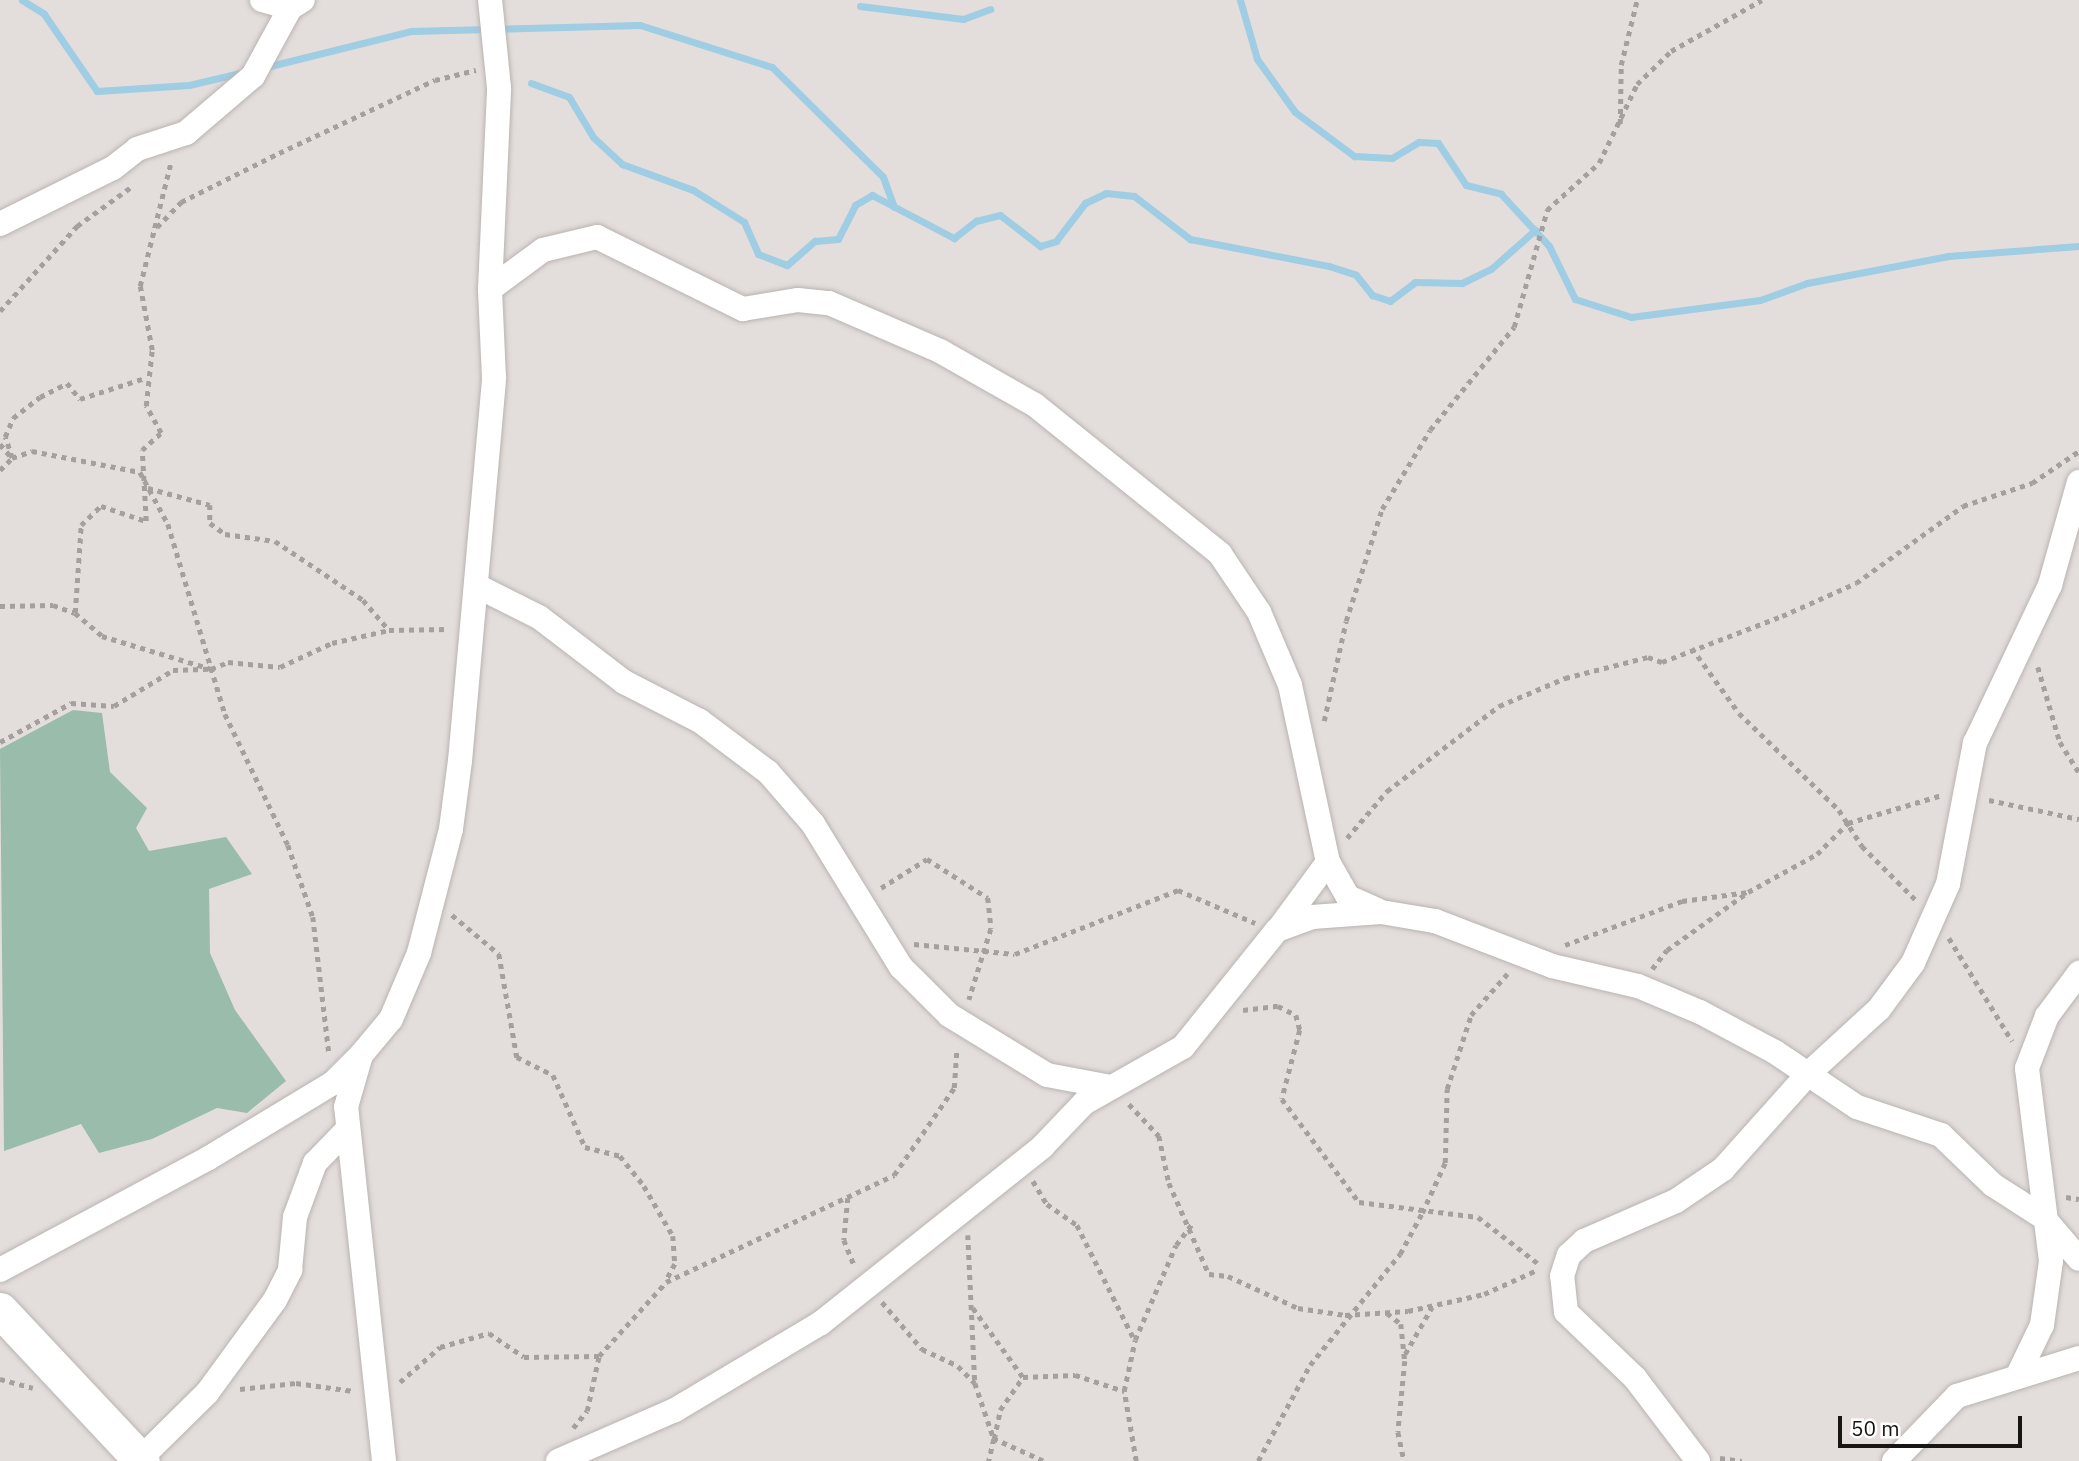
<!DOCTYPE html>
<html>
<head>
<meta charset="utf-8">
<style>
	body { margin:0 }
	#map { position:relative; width:2079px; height:1461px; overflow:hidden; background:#e3dddb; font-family:"IBM Plex Sans",sans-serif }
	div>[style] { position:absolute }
	.green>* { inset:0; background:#99bcab }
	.stream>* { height:7px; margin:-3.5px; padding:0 3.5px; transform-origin:3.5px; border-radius:3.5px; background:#9ecde4 }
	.path>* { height:4.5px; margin-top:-2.25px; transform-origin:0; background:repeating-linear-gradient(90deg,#a5a09f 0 5px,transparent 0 10px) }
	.roads { filter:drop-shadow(0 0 2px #b9b4b1) drop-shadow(0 0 2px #b9b4b1) }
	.street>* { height:24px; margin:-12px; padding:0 12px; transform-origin:12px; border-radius:12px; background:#fff }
	.secondary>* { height:35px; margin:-17.5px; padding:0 17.5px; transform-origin:17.5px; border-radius:17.5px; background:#fff }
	span { translate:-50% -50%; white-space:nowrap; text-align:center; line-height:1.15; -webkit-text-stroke:6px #fff; paint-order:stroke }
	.scale { position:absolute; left:1838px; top:1416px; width:184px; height:32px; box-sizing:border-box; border:4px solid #181515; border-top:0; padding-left:9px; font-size:21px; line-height:24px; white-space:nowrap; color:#181515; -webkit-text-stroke:5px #fff; paint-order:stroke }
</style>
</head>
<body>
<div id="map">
	<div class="green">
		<div style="clip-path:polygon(73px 710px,102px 713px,110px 772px,147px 808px,136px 828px,149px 851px,226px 837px,252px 874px,209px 889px,210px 953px,235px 1010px,286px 1081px,247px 1113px,217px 1108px,152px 1139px,99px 1153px,81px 1124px,4px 1151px,0 749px)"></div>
	</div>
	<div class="stream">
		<div style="left:22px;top:0;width:26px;rotate:32deg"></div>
		<div style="left:44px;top:14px;width:93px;rotate:55.5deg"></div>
		<div style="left:97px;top:91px;width:92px;rotate:-3.7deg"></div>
		<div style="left:189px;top:85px;width:57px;rotate:-13.3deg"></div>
		<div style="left:1240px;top:0;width:61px;rotate:73.9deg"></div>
		<div style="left:1257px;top:59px;width:65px;rotate:54.4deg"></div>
		<div style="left:1295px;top:112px;width:74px;rotate:36.7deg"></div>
		<div style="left:1354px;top:156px;width:38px;rotate:3deg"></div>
		<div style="left:1392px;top:158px;width:31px;rotate:-31deg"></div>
		<div style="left:1419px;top:142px;width:19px;rotate:3deg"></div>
		<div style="left:1438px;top:143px;width:50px;rotate:56.3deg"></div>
		<div style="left:1466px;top:185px;width:36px;rotate:14deg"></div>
		<div style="left:1501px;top:194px;width:71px;rotate:47.3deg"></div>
		<div style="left:1549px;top:246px;width:59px;rotate:63.9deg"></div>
		<div style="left:1575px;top:299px;width:59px;rotate:17.8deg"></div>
		<div style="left:1631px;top:317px;width:130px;rotate:-7.5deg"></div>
		<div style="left:1760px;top:300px;width:50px;rotate:-19.9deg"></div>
		<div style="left:1807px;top:283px;width:144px;rotate:-10.8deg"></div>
		<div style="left:1948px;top:256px;width:131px;rotate:-4.4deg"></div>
		<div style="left:860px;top:6px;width:104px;rotate:7.2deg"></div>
		<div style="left:963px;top:19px;width:29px;rotate:-20deg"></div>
		<div style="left:266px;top:67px;width:149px;rotate:-13.9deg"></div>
		<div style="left:411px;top:31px;width:229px;rotate:-1.5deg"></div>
		<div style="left:640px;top:25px;width:139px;rotate:17.7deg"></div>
		<div style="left:772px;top:67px;width:156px;rotate:44.7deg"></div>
		<div style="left:883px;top:177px;width:32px;rotate:70deg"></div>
		<div style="left:531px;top:83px;width:40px;rotate:20.2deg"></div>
		<div style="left:569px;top:97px;width:47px;rotate:59deg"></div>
		<div style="left:593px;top:137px;width:40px;rotate:43deg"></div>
		<div style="left:622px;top:164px;width:76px;rotate:20.1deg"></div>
		<div style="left:693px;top:190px;width:60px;rotate:32.1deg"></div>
		<div style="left:744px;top:222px;width:35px;rotate:66deg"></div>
		<div style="left:758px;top:254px;width:31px;rotate:21deg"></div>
		<div style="left:787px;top:265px;width:37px;rotate:-41deg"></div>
		<div style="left:815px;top:241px;width:23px;rotate:-5deg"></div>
		<div style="left:838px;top:239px;width:38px;rotate:-63deg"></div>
		<div style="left:855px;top:205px;width:20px;rotate:-30deg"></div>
		<div style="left:872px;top:195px;width:93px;rotate:27.7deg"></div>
		<div style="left:954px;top:238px;width:28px;rotate:-38deg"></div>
		<div style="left:976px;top:221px;width:25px;rotate:-14deg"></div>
		<div style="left:1000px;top:215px;width:51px;rotate:37.8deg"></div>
		<div style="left:1040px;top:246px;width:17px;rotate:-17deg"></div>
		<div style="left:1056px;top:241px;width:48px;rotate:-52.7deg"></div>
		<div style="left:1085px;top:203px;width:23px;rotate:-25deg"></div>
		<div style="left:1106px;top:193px;width:28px;rotate:6deg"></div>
		<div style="left:1134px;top:196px;width:71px;rotate:37.5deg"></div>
		<div style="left:1190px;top:239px;width:142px;rotate:11deg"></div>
		<div style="left:1329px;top:266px;width:28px;rotate:18deg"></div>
		<div style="left:1356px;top:275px;width:26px;rotate:51deg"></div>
		<div style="left:1372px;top:295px;width:19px;rotate:18deg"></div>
		<div style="left:1390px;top:301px;width:31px;rotate:-37deg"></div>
		<div style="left:1415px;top:282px;width:47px;rotate:1.2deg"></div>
		<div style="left:1462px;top:283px;width:32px;rotate:-26deg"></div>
		<div style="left:1491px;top:269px;width:59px;rotate:-41.6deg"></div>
	</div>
	<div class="path">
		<div style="left:1620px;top:124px;width:59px;rotate:-89deg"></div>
		<div style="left:1621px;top:65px;width:67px;rotate:-76.2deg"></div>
		<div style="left:157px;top:227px;width:35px;rotate:-46deg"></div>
		<div style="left:181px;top:202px;width:110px;rotate:-26.6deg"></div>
		<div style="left:279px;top:153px;width:172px;rotate:-25.1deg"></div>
		<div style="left:435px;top:80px;width:42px;rotate:-13.7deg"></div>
		<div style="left:0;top:311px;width:115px;rotate:-47.8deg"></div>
		<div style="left:77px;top:226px;width:67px;rotate:-35.8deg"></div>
		<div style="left:0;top:444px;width:18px;rotate:49deg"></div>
		<div style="left:12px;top:458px;width:21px;rotate:-19deg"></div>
		<div style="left:32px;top:451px;width:110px;rotate:11deg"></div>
		<div style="left:140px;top:472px;width:59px;rotate:61.7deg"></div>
		<div style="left:168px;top:524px;width:198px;rotate:73.3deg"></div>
		<div style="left:225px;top:714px;width:145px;rotate:64.3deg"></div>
		<div style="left:288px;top:845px;width:76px;rotate:70.9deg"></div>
		<div style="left:313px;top:917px;width:138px;rotate:83.3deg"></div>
		<div style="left:0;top:470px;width:17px;rotate:-45deg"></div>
		<div style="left:12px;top:458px;width:22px;rotate:-108deg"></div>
		<div style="left:5px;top:437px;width:21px;rotate:-67deg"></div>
		<div style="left:13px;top:418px;width:34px;rotate:-38deg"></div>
		<div style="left:40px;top:397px;width:30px;rotate:-27deg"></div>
		<div style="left:67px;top:383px;width:21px;rotate:51deg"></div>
		<div style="left:80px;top:399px;width:68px;rotate:-17.9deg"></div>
		<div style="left:148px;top:488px;width:64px;rotate:15.3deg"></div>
		<div style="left:210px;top:505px;width:18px;rotate:90deg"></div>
		<div style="left:210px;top:523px;width:19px;rotate:36deg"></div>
		<div style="left:225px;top:534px;width:50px;rotate:8deg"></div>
		<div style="left:275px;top:541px;width:106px;rotate:33.8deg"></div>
		<div style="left:363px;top:600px;width:40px;rotate:49deg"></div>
		<div style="left:0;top:606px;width:53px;rotate:-1.1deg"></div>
		<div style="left:53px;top:605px;width:23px;rotate:20deg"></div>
		<div style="left:75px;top:613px;width:35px;rotate:40deg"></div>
		<div style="left:102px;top:636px;width:114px;rotate:16.8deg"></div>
		<div style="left:211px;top:669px;width:18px;rotate:-22deg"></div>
		<div style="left:228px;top:662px;width:52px;rotate:5.5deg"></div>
		<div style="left:280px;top:667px;width:57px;rotate:-24.8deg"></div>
		<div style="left:332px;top:643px;width:58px;rotate:-12.8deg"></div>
		<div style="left:389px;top:630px;width:59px;rotate:-1deg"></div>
		<div style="left:75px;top:613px;width:88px;rotate:-86.1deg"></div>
		<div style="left:81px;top:525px;width:28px;rotate:-44deg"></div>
		<div style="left:101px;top:506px;width:47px;rotate:18.4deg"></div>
		<div style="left:146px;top:521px;width:71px;rotate:-93.2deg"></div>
		<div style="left:142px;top:450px;width:25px;rotate:-42deg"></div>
		<div style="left:161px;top:433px;width:31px;rotate:-119deg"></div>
		<div style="left:146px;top:406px;width:56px;rotate:-83.9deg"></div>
		<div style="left:152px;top:350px;width:65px;rotate:-100.6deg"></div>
		<div style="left:140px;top:286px;width:128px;rotate:-76deg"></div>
		<div style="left:1692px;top:648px;width:80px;rotate:54.1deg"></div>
		<div style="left:1739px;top:713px;width:139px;rotate:44.1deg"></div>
		<div style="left:1839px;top:810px;width:43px;rotate:57.4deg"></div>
		<div style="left:1862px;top:846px;width:76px;rotate:45deg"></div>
		<div style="left:2038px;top:667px;width:78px;rotate:73.7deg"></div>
		<div style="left:2060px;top:742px;width:36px;rotate:58deg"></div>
		<div style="left:1324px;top:721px;width:102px;rotate:-77.6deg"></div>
		<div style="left:1346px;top:621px;width:118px;rotate:-72.2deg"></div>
		<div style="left:1382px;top:509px;width:92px;rotate:-58.7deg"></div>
		<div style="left:1430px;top:430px;width:133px;rotate:-50.8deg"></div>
		<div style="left:1514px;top:327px;width:122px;rotate:-74.2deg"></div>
		<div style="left:1547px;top:210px;width:70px;rotate:-42.1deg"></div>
		<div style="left:1599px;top:163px;width:88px;rotate:-64.3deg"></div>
		<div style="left:1637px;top:84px;width:47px;rotate:-44.1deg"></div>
		<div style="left:1671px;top:51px;width:104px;rotate:-29.3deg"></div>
		<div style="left:0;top:742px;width:81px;rotate:-28.8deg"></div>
		<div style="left:71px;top:703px;width:43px;rotate:4deg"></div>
		<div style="left:114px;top:706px;width:69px;rotate:-31.4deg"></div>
		<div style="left:173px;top:670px;width:37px;rotate:-2deg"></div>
		<div style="left:1989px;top:800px;width:92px;rotate:11.9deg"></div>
		<div style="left:1347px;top:838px;width:62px;rotate:-49.6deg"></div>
		<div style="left:1387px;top:791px;width:141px;rotate:-37.2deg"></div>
		<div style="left:1499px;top:706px;width:72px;rotate:-23deg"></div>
		<div style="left:1565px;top:678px;width:86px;rotate:-14.2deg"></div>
		<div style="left:1648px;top:657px;width:15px;rotate:20deg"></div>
		<div style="left:1662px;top:662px;width:129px;rotate:-21deg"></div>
		<div style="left:1782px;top:616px;width:81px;rotate:-24deg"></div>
		<div style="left:1856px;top:583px;width:132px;rotate:-35.7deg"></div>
		<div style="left:1963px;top:506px;width:73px;rotate:-18.4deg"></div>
		<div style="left:2032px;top:483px;width:57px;rotate:-34.2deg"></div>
		<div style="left:881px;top:888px;width:54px;rotate:-32.2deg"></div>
		<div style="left:927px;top:859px;width:72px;rotate:32.6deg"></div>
		<div style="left:988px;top:898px;width:31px;rotate:84deg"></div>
		<div style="left:991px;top:929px;width:74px;rotate:107.2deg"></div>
		<div style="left:452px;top:915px;width:61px;rotate:39.7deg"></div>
		<div style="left:499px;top:954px;width:105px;rotate:80.1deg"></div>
		<div style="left:517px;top:1057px;width:40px;rotate:26.6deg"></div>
		<div style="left:553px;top:1075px;width:79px;rotate:66deg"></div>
		<div style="left:585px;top:1147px;width:36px;rotate:14deg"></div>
		<div style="left:620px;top:1156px;width:38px;rotate:51deg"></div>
		<div style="left:644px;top:1186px;width:58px;rotate:59.9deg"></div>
		<div style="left:673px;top:1236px;width:28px;rotate:86deg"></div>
		<div style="left:675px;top:1264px;width:19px;rotate:118deg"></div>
		<div style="left:1949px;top:938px;width:121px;rotate:58.5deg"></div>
		<div style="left:914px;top:944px;width:101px;rotate:5.7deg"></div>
		<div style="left:1015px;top:954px;width:175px;rotate:-21.4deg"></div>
		<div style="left:1178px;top:890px;width:84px;rotate:23.2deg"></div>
		<div style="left:1565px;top:945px;width:125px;rotate:-20.6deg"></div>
		<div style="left:1682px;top:901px;width:67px;rotate:-7.8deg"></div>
		<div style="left:1652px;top:969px;width:24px;rotate:-52deg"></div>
		<div style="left:1667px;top:950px;width:100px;rotate:-35.6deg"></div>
		<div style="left:1748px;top:892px;width:79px;rotate:-28.8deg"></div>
		<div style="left:1817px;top:854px;width:44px;rotate:-45deg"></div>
		<div style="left:1848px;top:823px;width:98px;rotate:-16.6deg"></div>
		<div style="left:1243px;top:1010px;width:35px;rotate:-7deg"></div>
		<div style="left:1278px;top:1006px;width:20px;rotate:27deg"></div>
		<div style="left:1296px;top:1015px;width:16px;rotate:75deg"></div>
		<div style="left:1300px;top:1030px;width:71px;rotate:104.6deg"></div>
		<div style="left:1282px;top:1099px;width:129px;rotate:53.2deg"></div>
		<div style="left:1359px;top:1202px;width:120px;rotate:7.2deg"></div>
		<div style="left:1478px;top:1217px;width:78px;rotate:37.7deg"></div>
		<div style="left:1129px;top:1104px;width:44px;rotate:46.8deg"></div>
		<div style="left:1159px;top:1136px;width:48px;rotate:78deg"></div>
		<div style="left:1169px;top:1183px;width:99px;rotate:66.3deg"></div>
		<div style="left:1209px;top:1274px;width:19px;rotate:6deg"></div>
		<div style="left:1228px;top:1276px;width:77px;rotate:24.6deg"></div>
		<div style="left:1298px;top:1308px;width:48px;rotate:8.5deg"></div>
		<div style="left:1345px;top:1315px;width:63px;rotate:-3.6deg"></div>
		<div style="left:1408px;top:1311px;width:78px;rotate:-12.6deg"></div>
		<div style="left:1484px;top:1294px;width:60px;rotate:-24.4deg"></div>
		<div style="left:1033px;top:1181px;width:27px;rotate:59deg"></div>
		<div style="left:1047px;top:1204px;width:37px;rotate:35deg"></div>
		<div style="left:1077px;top:1225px;width:127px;rotate:63.4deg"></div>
		<div style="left:2066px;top:1197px;width:13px;rotate:9deg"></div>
		<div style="left:848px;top:1198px;width:42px;rotate:95.4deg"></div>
		<div style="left:844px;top:1240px;width:29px;rotate:68deg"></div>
		<div style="left:968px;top:1235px;width:148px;rotate:87.3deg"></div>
		<div style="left:975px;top:1383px;width:59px;rotate:71.3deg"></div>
		<div style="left:994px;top:1439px;width:23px;rotate:103deg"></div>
		<div style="left:882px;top:1302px;width:62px;rotate:49.6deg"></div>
		<div style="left:922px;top:1349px;width:40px;rotate:25deg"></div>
		<div style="left:958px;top:1366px;width:24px;rotate:45deg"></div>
		<div style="left:973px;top:1308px;width:85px;rotate:54.1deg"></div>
		<div style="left:1387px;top:1313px;width:18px;rotate:38deg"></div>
		<div style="left:1401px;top:1324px;width:37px;rotate:84deg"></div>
		<div style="left:1405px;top:1361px;width:71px;rotate:95.6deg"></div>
		<div style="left:1398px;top:1432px;width:30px;rotate:78deg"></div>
		<div style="left:1405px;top:1354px;width:54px;rotate:-60.1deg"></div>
		<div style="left:0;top:1379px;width:34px;rotate:15deg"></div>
		<div style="left:400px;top:1382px;width:53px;rotate:-41.2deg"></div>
		<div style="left:440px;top:1347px;width:51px;rotate:-15.9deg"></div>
		<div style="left:489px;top:1333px;width:42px;rotate:34.4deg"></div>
		<div style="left:524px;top:1357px;width:75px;rotate:-0.8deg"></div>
		<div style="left:240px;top:1389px;width:56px;rotate:-6.1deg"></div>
		<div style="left:296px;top:1383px;width:58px;rotate:8deg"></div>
		<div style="left:573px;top:1428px;width:22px;rotate:-51deg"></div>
		<div style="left:587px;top:1411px;width:56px;rotate:-77.7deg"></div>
		<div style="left:599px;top:1356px;width:100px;rotate:-47.8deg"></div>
		<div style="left:666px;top:1282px;width:252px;rotate:-25.1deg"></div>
		<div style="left:894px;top:1175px;width:106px;rotate:-55.4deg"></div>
		<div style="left:954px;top:1088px;width:39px;rotate:-86deg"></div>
		<div style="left:1720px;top:1458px;width:22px;rotate:8deg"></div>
		<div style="left:1043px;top:1461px;width:54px;rotate:-155.8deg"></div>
		<div style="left:994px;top:1439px;width:30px;rotate:-78deg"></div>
		<div style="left:1000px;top:1410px;width:40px;rotate:-55.1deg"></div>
		<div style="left:1023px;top:1377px;width:52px;rotate:-2.2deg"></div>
		<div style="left:1075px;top:1375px;width:52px;rotate:18.1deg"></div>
		<div style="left:1136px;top:1461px;width:71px;rotate:-99.7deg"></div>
		<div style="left:1124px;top:1391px;width:52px;rotate:-77.8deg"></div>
		<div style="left:1135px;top:1340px;width:103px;rotate:-66.7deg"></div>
		<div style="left:1176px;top:1245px;width:26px;rotate:-53deg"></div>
		<div style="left:1258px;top:1461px;width:109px;rotate:-61.6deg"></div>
		<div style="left:1310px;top:1365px;width:143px;rotate:-51deg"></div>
		<div style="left:1400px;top:1254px;width:47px;rotate:-61.8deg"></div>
		<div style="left:1422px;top:1213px;width:55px;rotate:-65.3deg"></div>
		<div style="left:1445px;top:1163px;width:74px;rotate:-88.5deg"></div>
		<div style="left:1447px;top:1089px;width:78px;rotate:-72deg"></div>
		<div style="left:1471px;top:1015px;width:55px;rotate:-48.7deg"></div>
	</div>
	<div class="roads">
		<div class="street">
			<div style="left:262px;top:0;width:29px;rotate:16deg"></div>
			<div style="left:0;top:224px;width:126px;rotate:-26.4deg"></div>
			<div style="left:113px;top:168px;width:31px;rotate:-38deg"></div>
			<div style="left:137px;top:149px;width:52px;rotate:-18.1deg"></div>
			<div style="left:186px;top:133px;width:88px;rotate:-40.4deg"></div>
			<div style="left:253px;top:76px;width:77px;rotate:-61.4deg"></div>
			<div style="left:290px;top:8px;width:15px;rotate:-32deg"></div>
			<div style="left:490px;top:289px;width:66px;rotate:-36.3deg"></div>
			<div style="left:543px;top:250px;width:56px;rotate:-13.5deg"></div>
			<div style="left:597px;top:237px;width:163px;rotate:26.3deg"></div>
			<div style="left:743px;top:309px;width:56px;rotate:-9.3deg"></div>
			<div style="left:798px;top:300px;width:31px;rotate:6deg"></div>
			<div style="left:829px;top:303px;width:121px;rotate:23.4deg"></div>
			<div style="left:940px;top:351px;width:109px;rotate:29.6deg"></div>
			<div style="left:1035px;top:405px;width:238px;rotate:38.8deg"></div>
			<div style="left:1220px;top:554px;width:70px;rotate:56.1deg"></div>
			<div style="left:1259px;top:612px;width:79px;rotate:67deg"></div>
			<div style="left:1290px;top:685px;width:181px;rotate:77.9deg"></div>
			<div style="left:1328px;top:862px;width:40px;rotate:60.3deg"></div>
			<div style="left:1348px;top:897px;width:32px;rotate:24deg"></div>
			<div style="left:477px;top:586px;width:69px;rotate:26.6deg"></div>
			<div style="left:539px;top:617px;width:107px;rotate:37.4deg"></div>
			<div style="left:624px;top:682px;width:85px;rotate:27.2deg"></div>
			<div style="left:700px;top:721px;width:85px;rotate:36.9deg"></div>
			<div style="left:768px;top:772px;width:69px;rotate:49.1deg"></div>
			<div style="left:813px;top:824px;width:168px;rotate:58.4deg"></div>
			<div style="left:901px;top:967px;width:68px;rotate:45deg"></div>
			<div style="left:949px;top:1015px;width:115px;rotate:31.5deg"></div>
			<div style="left:1047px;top:1075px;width:65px;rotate:10.6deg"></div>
			<div style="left:1280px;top:927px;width:81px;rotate:-53.6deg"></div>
			<div style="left:0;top:1270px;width:235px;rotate:-28.2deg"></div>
			<div style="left:207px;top:1159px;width:147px;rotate:-31.1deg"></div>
			<div style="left:333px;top:1083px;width:35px;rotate:-45deg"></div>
			<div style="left:2018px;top:1375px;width:55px;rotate:-64.4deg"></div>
			<div style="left:2042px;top:1325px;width:65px;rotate:-82deg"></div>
			<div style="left:2051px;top:1261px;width:194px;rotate:-97.1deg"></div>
			<div style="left:2027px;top:1068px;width:56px;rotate:-69deg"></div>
			<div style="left:2047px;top:1016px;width:54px;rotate:-53.3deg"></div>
			<div style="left:138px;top:1461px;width:97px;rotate:-44.6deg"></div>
			<div style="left:207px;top:1393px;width:115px;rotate:-53.8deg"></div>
			<div style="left:275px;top:1300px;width:34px;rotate:-63deg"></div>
			<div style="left:290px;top:1270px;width:53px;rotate:-84.6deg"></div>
			<div style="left:295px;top:1217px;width:58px;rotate:-69.7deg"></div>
			<div style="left:315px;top:1163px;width:45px;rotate:-45.9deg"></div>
			<div style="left:384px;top:1461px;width:356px;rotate:-96.1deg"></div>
			<div style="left:346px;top:1107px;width:54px;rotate:-73.9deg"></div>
			<div style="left:361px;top:1055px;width:47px;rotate:-50.2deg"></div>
			<div style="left:391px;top:1019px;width:72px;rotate:-67deg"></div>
			<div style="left:419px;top:953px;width:128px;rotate:-75.5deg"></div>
			<div style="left:451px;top:829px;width:69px;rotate:-82.5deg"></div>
			<div style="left:460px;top:761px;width:385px;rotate:-84.9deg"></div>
			<div style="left:494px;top:378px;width:89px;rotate:-92.6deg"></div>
			<div style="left:490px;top:289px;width:201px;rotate:-87.4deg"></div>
			<div style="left:499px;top:88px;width:88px;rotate:-95.8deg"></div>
			<div style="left:558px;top:1461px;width:128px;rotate:-23.6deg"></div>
			<div style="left:675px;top:1410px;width:170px;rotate:-30.8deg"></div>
			<div style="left:821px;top:1323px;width:283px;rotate:-38.5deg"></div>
			<div style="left:1042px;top:1147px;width:61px;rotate:-46.3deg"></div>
			<div style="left:1084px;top:1103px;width:114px;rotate:-29.5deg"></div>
			<div style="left:1183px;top:1047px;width:150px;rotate:-51.2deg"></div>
			<div style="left:1277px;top:930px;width:37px;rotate:-20deg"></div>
			<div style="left:1312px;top:917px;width:69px;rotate:-4.1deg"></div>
			<div style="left:1381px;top:912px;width:55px;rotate:9.5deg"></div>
			<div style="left:1435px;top:921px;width:125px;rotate:21deg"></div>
			<div style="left:1552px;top:966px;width:88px;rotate:13.1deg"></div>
			<div style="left:1638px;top:986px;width:67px;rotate:22.8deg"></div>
			<div style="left:1700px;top:1012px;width:85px;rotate:28.1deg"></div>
			<div style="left:1775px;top:1052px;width:99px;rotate:33.9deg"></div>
			<div style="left:1857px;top:1107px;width:89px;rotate:18.4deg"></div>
			<div style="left:1941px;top:1135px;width:72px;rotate:43.9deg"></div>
			<div style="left:1993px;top:1185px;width:59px;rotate:32.6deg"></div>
			<div style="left:2043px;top:1217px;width:55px;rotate:49.4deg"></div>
			<div style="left:1698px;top:1461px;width:104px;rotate:-127.2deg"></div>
			<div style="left:1635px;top:1378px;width:95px;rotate:-136.3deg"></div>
			<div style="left:1566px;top:1312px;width:36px;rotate:-96deg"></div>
			<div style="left:1562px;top:1276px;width:22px;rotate:-72deg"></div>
			<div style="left:1569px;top:1255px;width:21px;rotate:-43deg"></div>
			<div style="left:1584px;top:1241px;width:100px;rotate:-23.5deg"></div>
			<div style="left:1676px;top:1201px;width:57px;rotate:-34.2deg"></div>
			<div style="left:1723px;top:1169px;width:127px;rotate:-48.2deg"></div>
			<div style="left:1808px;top:1074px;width:96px;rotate:-42.5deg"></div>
			<div style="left:1879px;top:1009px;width:57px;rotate:-53.5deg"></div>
			<div style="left:1913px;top:963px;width:86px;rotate:-66.1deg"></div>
			<div style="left:1948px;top:884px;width:144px;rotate:-79.2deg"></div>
			<div style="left:1975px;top:743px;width:175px;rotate:-64.6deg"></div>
			<div style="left:2050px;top:585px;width:107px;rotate:-74.3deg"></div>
			<div style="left:1894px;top:1461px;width:91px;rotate:-45.9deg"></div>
			<div style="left:1957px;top:1396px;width:128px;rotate:-17.3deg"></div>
		</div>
		<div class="secondary">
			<div style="left:0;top:1310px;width:207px;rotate:46.8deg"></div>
		</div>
	</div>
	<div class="scale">50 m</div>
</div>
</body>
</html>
